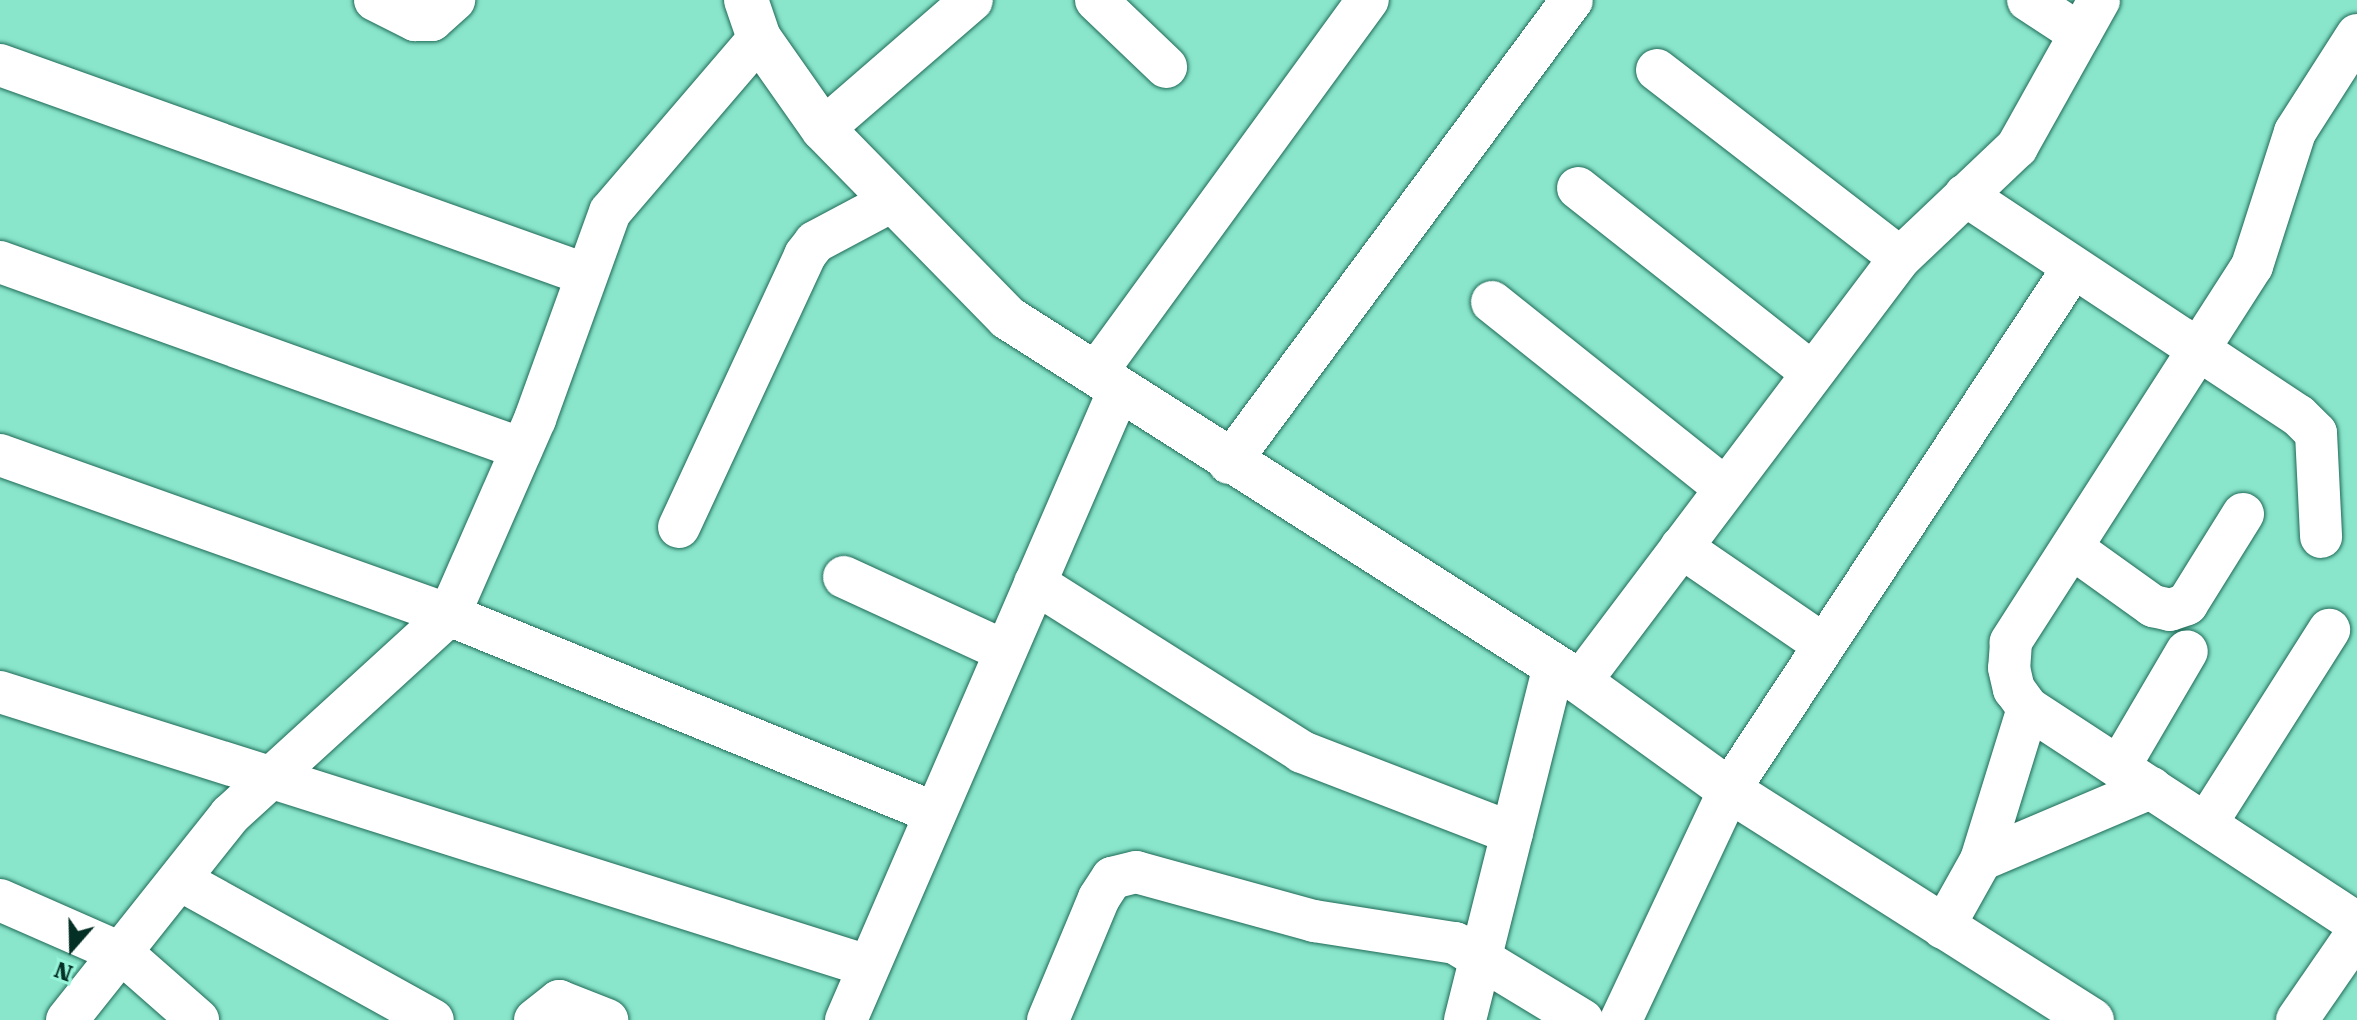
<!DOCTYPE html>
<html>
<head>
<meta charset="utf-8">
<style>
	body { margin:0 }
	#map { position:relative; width:2357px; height:1020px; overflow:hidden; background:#89e6cb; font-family:"Roboto Serif",serif }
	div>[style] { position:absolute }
	.roads { filter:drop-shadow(0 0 2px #206a58) drop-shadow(0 0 2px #206a58) }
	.street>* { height:42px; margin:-21px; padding:0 21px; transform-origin:21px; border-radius:21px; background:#fff }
	.secondary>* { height:44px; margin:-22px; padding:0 22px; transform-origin:22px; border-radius:22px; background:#fff }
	span { translate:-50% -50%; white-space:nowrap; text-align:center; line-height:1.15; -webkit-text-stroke:7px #96f4d8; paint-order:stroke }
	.north { position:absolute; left:32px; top:908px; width:80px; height:80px; -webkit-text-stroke:6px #96f4d8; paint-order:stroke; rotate:200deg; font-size:22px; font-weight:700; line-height:32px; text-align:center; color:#042f25 }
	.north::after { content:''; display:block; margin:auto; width:28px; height:36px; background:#042f25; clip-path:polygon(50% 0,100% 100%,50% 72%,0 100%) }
</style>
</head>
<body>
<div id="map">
	<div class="roads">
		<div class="street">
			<div style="left:375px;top:0;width:45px;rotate:26.6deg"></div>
			<div style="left:415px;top:20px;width:17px"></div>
			<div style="left:432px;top:20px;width:30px;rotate:-42deg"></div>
			<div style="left:1096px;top:0;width:97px;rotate:43.7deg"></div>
			<div style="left:2028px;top:0;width:62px;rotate:33.2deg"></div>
			<div style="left:2357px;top:35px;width:115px;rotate:122.6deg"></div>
			<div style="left:2295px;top:132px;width:141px;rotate:107.8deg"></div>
			<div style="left:2252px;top:266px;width:447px;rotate:122.7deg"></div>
			<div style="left:2011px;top:642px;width:26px;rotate:94deg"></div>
			<div style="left:2009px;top:668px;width:22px;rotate:77deg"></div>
			<div style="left:2014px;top:689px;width:24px;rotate:54deg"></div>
			<div style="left:2028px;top:708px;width:393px;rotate:33.2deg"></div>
			<div style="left:0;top:65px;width:623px;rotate:19.68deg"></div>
			<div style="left:1657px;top:70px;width:307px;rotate:37.7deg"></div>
			<div style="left:823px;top:129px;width:197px;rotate:-40.9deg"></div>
			<div style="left:1578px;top:188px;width:295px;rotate:38.3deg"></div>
			<div style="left:1965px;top:195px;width:400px;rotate:33.5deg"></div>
			<div style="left:2299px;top:416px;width:24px;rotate:45deg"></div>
			<div style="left:2316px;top:433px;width:104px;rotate:87.2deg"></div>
			<div style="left:0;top:262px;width:554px;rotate:19.71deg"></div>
			<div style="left:1492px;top:302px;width:298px;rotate:38.6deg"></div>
			<div style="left:1095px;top:374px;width:463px;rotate:-53.9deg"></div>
			<div style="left:0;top:455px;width:477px;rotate:19.6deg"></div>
			<div style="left:449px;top:615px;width:525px;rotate:22.17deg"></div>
			<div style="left:1229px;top:463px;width:576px;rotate:-53.47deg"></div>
			<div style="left:679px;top:527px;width:300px;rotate:-65.1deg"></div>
			<div style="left:805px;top:255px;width:16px;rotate:-52deg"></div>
			<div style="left:815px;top:242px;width:87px;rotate:-28deg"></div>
			<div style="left:1681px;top:547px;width:173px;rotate:34.4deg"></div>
			<div style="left:2072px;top:548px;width:100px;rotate:35.6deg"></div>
			<div style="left:2153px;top:606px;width:17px;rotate:13deg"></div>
			<div style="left:2170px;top:610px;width:18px;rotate:-19deg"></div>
			<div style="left:2187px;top:604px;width:106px;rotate:-58.1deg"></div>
			<div style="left:844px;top:577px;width:177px;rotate:24.7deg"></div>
			<div style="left:1035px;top:583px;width:316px;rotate:32.3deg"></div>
			<div style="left:1302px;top:752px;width:225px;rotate:21.1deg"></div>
			<div style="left:1580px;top:682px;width:531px;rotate:-52.96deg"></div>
			<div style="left:1900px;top:258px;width:161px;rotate:-43.5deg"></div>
			<div style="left:2017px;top:147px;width:168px;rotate:-60.8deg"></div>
			<div style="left:0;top:692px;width:910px;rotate:17.52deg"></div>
			<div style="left:2119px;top:767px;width:134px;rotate:-59.6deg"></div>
			<div style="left:2206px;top:824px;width:230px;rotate:-57.6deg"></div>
			<div style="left:1981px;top:860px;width:185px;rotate:-23deg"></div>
			<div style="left:180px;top:880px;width:289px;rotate:29deg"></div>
			<div style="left:0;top:900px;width:134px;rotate:23.7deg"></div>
			<div style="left:123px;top:954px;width:100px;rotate:41.3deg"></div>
			<div style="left:1943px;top:928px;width:78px;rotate:-60.8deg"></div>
			<div style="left:1981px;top:860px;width:159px;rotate:-72.8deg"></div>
			<div style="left:67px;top:1020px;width:262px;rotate:-51.5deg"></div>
			<div style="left:230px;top:815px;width:297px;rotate:-42.4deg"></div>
			<div style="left:449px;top:615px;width:214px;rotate:-66.3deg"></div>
			<div style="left:535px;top:419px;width:220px;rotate:-70.1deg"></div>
			<div style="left:610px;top:212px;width:229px;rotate:-49.4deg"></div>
			<div style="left:535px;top:1020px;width:31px;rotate:-38deg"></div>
			<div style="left:559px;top:1001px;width:52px;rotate:21.6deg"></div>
			<div style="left:846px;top:1020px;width:687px;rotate:-66.57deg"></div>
			<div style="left:1048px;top:1020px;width:132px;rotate:-67.3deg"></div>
			<div style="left:1099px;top:898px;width:24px;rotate:-57deg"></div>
			<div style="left:1112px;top:878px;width:25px;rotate:-14deg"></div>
			<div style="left:1136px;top:872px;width:185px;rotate:15.4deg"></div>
			<div style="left:1314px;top:921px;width:143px;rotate:8.9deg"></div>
			<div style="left:1455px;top:943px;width:149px;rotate:31.2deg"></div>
			<div style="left:1465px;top:1020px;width:365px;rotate:-75.9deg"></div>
			<div style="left:1621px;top:1020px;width:254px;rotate:-64.8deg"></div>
			<div style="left:1729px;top:790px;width:625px;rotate:-56.61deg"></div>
			<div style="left:2297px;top:1020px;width:106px;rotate:-55.4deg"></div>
		</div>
		<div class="secondary">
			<div style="left:746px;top:0;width:40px;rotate:71.1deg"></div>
			<div style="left:759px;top:38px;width:111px;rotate:54.9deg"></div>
			<div style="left:823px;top:129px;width:264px;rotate:45.6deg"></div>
			<div style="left:1008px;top:318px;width:678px;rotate:32.47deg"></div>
			<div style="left:1580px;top:682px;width:184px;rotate:35.9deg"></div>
			<div style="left:1729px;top:790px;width:430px;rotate:32.4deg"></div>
		</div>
	</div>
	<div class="north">N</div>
</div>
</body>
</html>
